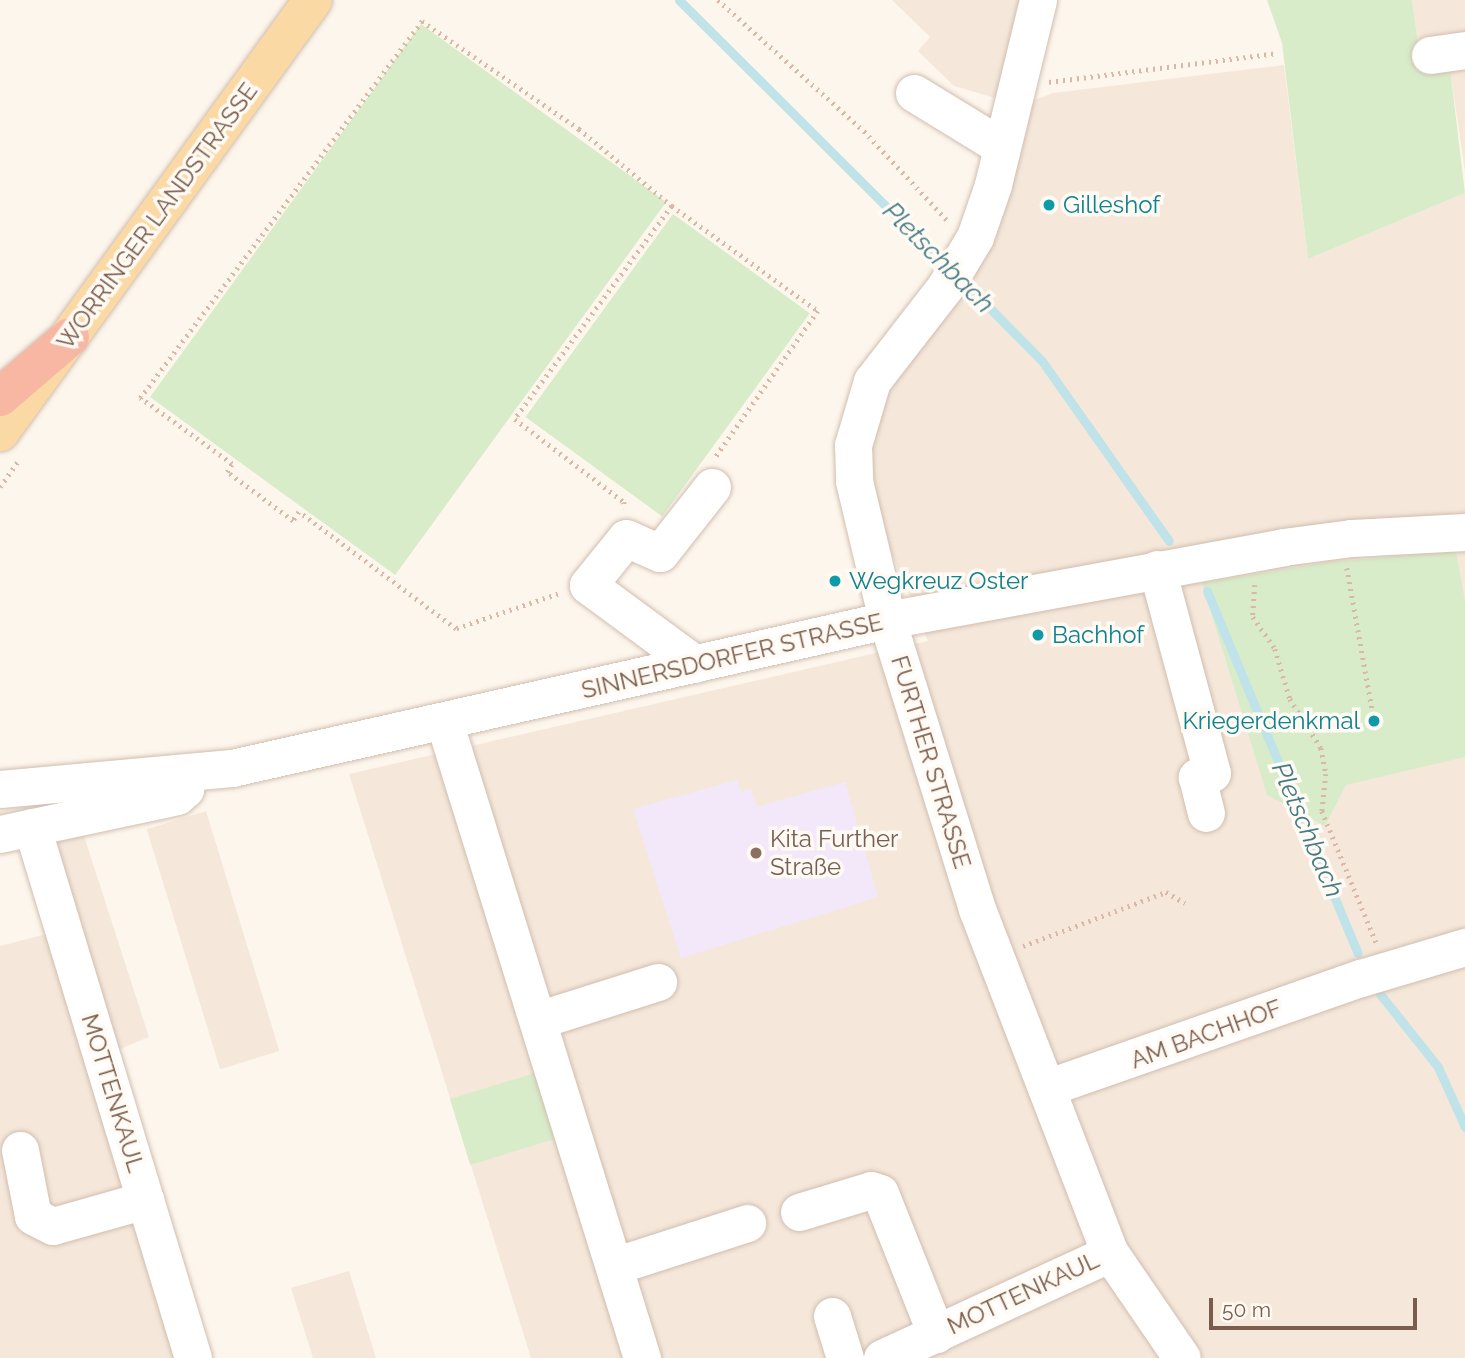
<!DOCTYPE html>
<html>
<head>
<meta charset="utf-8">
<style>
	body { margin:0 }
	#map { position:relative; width:1465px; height:1358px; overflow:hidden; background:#fdf6ec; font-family:Raleway,sans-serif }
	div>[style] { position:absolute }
	.residential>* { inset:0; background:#f5e8da; transform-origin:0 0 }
	.education>* { inset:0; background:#f3e8fa }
	.green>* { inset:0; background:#d8ecc9; transform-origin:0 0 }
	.stream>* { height:9px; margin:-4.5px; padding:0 4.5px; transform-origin:4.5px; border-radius:4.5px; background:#bfe3e8 }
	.path>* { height:4.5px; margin-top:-2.25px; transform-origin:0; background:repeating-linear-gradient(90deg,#d9b8a5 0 2px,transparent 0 7px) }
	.roads { filter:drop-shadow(0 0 2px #d1beb0) drop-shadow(0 0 2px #d1beb0) }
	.minor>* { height:37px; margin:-18.5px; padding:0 18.5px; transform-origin:18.5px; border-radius:18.5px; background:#fff }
	.major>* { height:38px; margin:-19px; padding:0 19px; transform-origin:19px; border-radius:19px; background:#fbd9a5 }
	.highway>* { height:38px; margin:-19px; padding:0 19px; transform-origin:19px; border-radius:19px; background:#f7b7a3 }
	.dots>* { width:19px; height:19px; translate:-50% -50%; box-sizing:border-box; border:4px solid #fffaf3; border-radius:50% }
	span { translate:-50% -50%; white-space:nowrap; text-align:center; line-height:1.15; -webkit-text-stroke:7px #fffaf3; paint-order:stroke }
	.culture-label { font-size:24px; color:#0d838f }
	.left { translate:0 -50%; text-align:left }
	.right { translate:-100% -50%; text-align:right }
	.street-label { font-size:24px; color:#7a5c4d }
	.education-label { font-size:24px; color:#785e54 }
	.water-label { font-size:26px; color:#437c86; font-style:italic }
	.scale { position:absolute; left:1209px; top:1298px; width:208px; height:32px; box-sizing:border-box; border:4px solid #7a5c4d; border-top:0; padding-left:9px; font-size:21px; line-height:24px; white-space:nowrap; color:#7a5c4d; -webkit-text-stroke:5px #fffaf3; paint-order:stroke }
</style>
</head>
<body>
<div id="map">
	<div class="residential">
		<div style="clip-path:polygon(892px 0,1024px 0,999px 99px,954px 86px,918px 51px,930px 37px)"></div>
		<div style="clip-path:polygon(1412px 0,1465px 0,1465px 172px,1450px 69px,1422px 73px)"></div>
		<div style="clip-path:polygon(1284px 65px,1308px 259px,1465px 193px,1465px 1358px,531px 1358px,349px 774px,928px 641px,886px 539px,872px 470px,872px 429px,890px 389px,980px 263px,1022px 105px,1053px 93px)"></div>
		<div style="left:206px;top:811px;width:251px;height:62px;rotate:73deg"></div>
		<div style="clip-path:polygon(84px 836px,149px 1037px,94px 1060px,181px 1358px,0 1358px,0 946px,70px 928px,42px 845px)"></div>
		<div style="clip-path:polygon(349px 1271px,376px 1358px,313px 1358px,291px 1288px)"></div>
	</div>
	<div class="education">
		<div style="clip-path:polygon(737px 780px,741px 792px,751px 789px,757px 807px,845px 782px,878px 897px,681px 958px,633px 809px)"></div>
	</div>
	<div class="green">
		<div style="clip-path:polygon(1267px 0,1412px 0,1422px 72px,1450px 68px,1465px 193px,1308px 259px,1282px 43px)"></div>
		<div style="left:421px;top:24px;width:303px;height:461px;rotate:36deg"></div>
		<div style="left:673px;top:214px;width:169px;height:251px;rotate:36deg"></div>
		<div style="clip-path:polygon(1456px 551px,1465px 601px,1465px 757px,1346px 785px,1325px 826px,1267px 795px,1202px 583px,1329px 562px)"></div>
		<div style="left:538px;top:1072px;width:69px;height:92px;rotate:73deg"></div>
	</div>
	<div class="stream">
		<div style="left:679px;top:0;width:380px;rotate:44.9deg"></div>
		<div style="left:959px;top:277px;width:118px;rotate:45.3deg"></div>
		<div style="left:1042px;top:361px;width:220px;rotate:54.8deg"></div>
		<div style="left:1207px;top:591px;width:392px;rotate:67.4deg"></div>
		<div style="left:1380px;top:994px;width:93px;rotate:51.5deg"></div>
		<div style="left:1438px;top:1067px;width:66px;rotate:65.8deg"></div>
	</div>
	<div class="path">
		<div style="left:718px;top:0;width:196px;rotate:41.9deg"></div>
		<div style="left:864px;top:131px;width:122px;rotate:47deg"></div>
		<div style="left:1049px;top:82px;width:230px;rotate:-7.2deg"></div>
		<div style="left:672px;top:206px;width:180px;rotate:35.7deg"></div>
		<div style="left:818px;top:311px;width:179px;rotate:125deg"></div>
		<div style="left:0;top:487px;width:33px;rotate:-55deg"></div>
		<div style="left:1347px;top:568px;width:143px;rotate:79.9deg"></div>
		<div style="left:1255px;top:585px;width:32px;rotate:94deg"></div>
		<div style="left:1253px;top:617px;width:39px;rotate:55deg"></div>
		<div style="left:1275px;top:649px;width:52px;rotate:73.3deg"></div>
		<div style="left:1290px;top:699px;width:58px;rotate:57.7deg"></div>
		<div style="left:1321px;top:748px;width:26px;rotate:79deg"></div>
		<div style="left:1326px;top:774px;width:37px;rotate:96deg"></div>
		<div style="left:1322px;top:811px;width:142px;rotate:67.6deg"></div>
		<div style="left:558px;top:594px;width:108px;rotate:161.1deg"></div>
		<div style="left:456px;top:629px;width:196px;rotate:-143.3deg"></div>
		<div style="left:299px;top:512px;width:11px;rotate:124deg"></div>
		<div style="left:293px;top:521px;width:82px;rotate:-143.4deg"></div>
		<div style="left:227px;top:472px;width:9px;rotate:-58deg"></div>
		<div style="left:232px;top:464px;width:113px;rotate:-144.3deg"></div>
		<div style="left:140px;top:398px;width:471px;rotate:-53.2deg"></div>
		<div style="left:422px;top:21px;width:191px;rotate:34.5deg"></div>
		<div style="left:579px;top:129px;width:121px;rotate:39.6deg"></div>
		<div style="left:672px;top:206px;width:265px;rotate:126.4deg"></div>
		<div style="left:515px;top:419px;width:137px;rotate:37.3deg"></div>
		<div style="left:624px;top:502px;width:7px;rotate:82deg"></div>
		<div style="left:1023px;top:946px;width:153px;rotate:-20.7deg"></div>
		<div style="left:1166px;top:892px;width:22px;rotate:30deg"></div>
	</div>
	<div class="roads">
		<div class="minor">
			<div style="left:1038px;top:0;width:190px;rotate:103.7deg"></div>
			<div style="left:993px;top:185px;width:55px;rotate:109.1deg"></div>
			<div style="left:975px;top:237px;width:58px;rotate:121deg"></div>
			<div style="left:945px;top:287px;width:119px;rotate:127.8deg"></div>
			<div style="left:872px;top:381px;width:67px;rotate:106.5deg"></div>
			<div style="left:853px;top:445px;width:36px;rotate:88deg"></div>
			<div style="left:854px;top:481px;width:143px;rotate:76.6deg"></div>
			<div style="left:887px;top:620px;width:303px;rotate:72.7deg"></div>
			<div style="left:977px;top:909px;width:369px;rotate:68.9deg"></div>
			<div style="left:1110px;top:1253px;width:127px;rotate:55.6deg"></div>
			<div style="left:1430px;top:55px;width:35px;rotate:-8deg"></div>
			<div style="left:914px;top:93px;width:103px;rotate:31.5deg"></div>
			<div style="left:1157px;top:569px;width:211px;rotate:74.9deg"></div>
			<div style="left:1212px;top:773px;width:16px;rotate:165deg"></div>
			<div style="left:1197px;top:777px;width:37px;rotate:76deg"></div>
			<div style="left:695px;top:664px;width:133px;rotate:-143.6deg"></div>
			<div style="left:588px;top:585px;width:60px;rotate:-51deg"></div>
			<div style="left:626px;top:538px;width:37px;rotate:24deg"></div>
			<div style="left:660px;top:553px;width:84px;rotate:-51.8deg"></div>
			<div style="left:444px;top:721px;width:667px;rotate:72.73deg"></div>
			<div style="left:0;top:789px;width:233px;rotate:-5.2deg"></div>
			<div style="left:232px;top:768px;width:672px;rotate:-12.73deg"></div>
			<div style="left:887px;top:620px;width:403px;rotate:-10.4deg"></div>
			<div style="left:1283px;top:547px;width:69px;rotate:-7.5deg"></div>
			<div style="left:1351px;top:538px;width:114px;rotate:-3deg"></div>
			<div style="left:32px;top:827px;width:555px;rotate:73.13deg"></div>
			<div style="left:0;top:834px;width:181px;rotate:-12.1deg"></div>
			<div style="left:177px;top:796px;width:11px;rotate:-41deg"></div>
			<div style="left:185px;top:789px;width:16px;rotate:-83deg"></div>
			<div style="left:538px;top:1020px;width:126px;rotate:-17.6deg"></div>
			<div style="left:1049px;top:1087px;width:330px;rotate:-19.3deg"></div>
			<div style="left:1361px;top:978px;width:109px;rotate:-16.6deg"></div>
			<div style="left:20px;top:1150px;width:67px;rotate:78.9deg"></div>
			<div style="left:33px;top:1216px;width:22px;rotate:27deg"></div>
			<div style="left:53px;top:1226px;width:96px;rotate:-15.8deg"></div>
			<div style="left:799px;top:1212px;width:75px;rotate:-17deg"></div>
			<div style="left:871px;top:1190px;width:9px;rotate:18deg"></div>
			<div style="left:880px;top:1193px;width:152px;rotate:68.3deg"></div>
			<div style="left:614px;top:1266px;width:140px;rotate:-17.9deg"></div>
			<div style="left:832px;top:1316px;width:44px;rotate:72.8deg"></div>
			<div style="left:882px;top:1358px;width:251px;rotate:-24.7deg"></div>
		</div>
		<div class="major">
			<div style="left:0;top:432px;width:533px;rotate:-54.08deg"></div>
		</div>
		<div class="highway">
			<div style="left:0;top:397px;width:92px;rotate:-40.6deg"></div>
		</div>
	</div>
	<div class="dots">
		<div style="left:1049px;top:205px;background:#0f9aa8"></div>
		<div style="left:835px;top:581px;background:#0f9aa8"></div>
		<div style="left:1038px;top:635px;background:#0f9aa8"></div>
		<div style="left:1374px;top:721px;background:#0f9aa8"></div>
		<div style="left:756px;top:853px;background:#8d6e63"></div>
	</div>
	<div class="culture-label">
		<span class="left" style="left:1063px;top:205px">Gilleshof</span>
		<span class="left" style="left:849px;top:581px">Wegkreuz Oster</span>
		<span class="left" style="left:1052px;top:635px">Bachhof</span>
		<span class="right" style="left:1360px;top:721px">Kriegerdenkmal</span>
	</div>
	<div class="street-label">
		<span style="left:157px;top:216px;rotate:-54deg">WORRINGER LANDSTRASSE</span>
		<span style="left:732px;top:656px;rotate:-13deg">SINNERSDORFER STRASSE</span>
		<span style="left:931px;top:762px;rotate:73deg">FURTHER STRASSE</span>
		<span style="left:1206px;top:1034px;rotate:-20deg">AM BACHHOF</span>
		<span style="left:113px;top:1093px;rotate:73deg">MOTTENKAUL</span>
		<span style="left:1023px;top:1293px;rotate:-25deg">MOTTENKAUL</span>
	</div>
	<div class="education-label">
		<span class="left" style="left:770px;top:853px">Kita Further<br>Straße</span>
	</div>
	<div class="water-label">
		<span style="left:938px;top:258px;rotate:45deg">Pletschbach</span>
		<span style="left:1307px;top:830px;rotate:67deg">Pletschbach</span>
	</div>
	<div class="scale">50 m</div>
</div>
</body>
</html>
